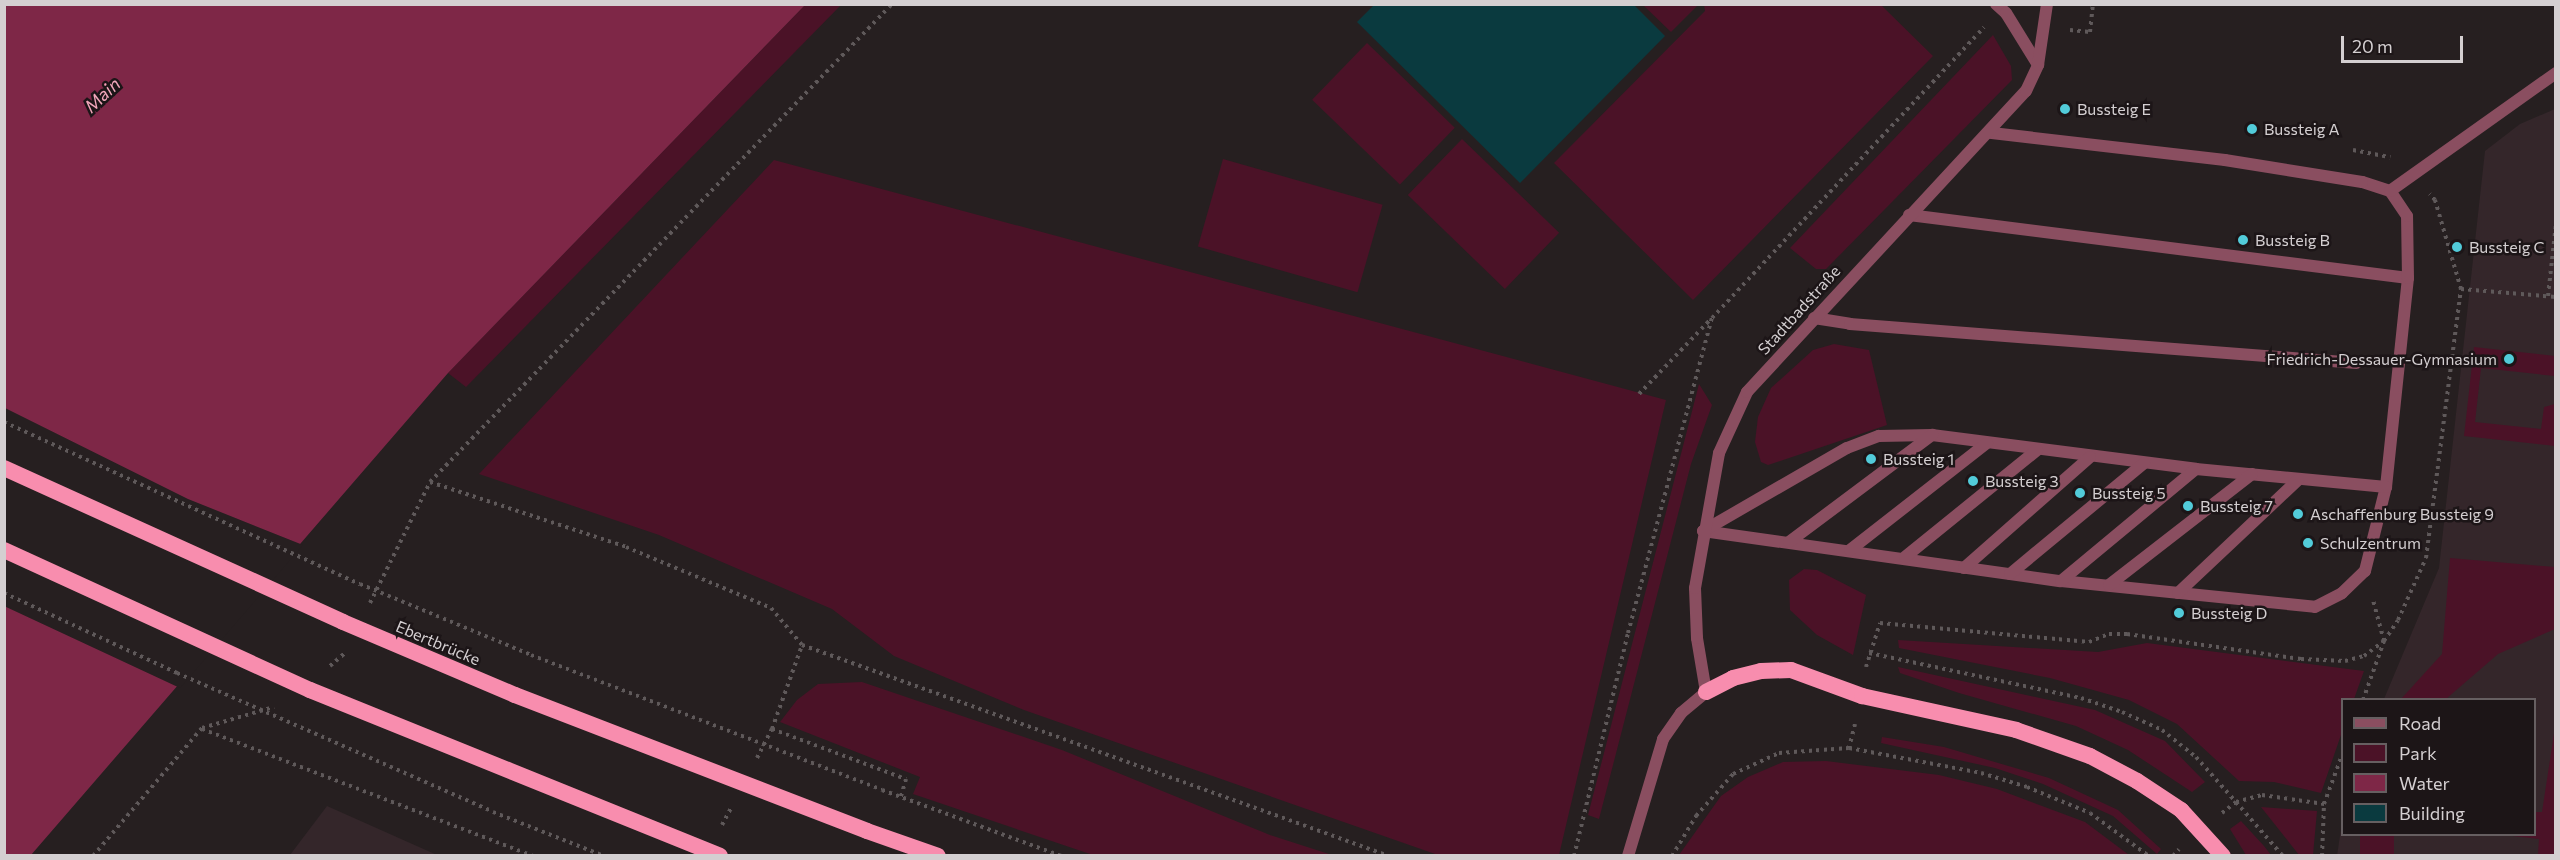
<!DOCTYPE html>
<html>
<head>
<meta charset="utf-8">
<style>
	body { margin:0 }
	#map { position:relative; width:2560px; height:860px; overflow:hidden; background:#261f20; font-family:Commissioner,sans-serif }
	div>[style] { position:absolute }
	.built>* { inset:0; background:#34262a }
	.green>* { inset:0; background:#4b1227; transform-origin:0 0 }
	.water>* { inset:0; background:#7e2747 }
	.pier>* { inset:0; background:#261f20 }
	.building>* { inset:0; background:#0a3a3f }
	.path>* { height:4px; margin-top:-2px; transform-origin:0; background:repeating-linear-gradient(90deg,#5f595a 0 3px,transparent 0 7.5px) }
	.service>* { height:12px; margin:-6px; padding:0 6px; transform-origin:6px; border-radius:6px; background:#8a4e60 }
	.minor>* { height:12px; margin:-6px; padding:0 6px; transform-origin:6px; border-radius:6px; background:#8a4e60 }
	.trunk>* { height:16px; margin:-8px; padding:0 8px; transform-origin:8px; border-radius:8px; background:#f88dae }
	.path-bridge>* { height:4px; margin-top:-2px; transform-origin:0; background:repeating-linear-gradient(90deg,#5f595a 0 3px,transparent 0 7.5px) }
	.trunk-bridge>* { height:16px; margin:-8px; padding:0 8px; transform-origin:8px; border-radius:8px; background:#f88dae }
	.dots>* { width:16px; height:16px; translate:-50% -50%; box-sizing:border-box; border:3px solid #1c1517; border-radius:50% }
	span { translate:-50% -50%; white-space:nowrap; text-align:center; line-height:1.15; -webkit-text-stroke:5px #1c1517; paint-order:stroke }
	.poi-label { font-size:16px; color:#d4cfd1 }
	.left { translate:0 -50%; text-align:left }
	.right { translate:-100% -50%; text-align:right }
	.street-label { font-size:16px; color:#d4cfd1 }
	.water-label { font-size:18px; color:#f1a6ba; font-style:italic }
	.frame { position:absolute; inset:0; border:6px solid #d4cfd1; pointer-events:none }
	.legend { position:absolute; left:2341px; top:698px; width:195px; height:138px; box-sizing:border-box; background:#1c1517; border:2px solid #665f61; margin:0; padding:8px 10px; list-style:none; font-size:18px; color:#d4cfd1 }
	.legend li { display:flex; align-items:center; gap:12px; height:30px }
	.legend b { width:30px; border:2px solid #665f61 }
	.scale { position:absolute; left:2341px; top:36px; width:122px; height:27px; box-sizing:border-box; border:3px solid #d4cfd1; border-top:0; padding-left:8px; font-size:18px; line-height:21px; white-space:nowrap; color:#d4cfd1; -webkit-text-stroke:4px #1c1517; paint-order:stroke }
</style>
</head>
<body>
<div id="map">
	<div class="built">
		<div style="clip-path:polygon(2555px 109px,2555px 855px,2337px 856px,2342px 822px,2342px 834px,2534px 834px,2534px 700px,2384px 699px,2439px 568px,2485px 151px,2520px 124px)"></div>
		<div style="clip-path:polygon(327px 806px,437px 855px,290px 855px)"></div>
	</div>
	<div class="green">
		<div style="clip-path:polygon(1704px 4px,1881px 5px,1933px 56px,1693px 300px,1554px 163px,1705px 11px)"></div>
		<div style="clip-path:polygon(805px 5px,841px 5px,466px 387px,448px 373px)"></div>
		<div style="clip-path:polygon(1643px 5px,1698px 5px,1671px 32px)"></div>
		<div style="clip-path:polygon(1993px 35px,2011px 66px,2012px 80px,1826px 269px,1816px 269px,1790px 248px)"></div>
		<div style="left:1367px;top:43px;width:122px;height:79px;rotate:44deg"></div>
		<div style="left:1462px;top:139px;width:135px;height:78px;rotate:44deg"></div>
		<div style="left:1223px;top:159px;width:166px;height:91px;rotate:16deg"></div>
		<div style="clip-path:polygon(774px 160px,1666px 400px,1559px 855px,1438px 855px,1024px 710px,894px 656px,832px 609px,659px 535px,479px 474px)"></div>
		<div style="clip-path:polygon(1834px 344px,1869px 350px,1887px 425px,1768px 465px,1761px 462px,1755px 442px,1758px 417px,1771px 388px,1813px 350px)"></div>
		<div style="clip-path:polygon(2474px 347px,2555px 356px,2555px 376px,2481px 368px,2475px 422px,2541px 429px,2544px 407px,2555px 404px,2555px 446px,2464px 436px)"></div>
		<div style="clip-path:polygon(1699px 384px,1712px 405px,1691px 464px,1599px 819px,1588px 815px)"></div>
		<div style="clip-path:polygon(2450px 558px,2555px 567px,2555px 629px,2498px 654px,2446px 699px,2401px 699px,2442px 654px)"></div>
		<div style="clip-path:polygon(1804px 569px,1817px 570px,1866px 595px,1853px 655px,1817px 635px,1790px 610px,1789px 580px)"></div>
		<div style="clip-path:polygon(1898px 640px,2098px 652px,2147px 643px,2364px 671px,2354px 699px,2342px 700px,2342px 732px,2321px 793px,2274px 782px,2239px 781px,2177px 724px,2129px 700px,2050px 678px,1899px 648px)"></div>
		<div style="clip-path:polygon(1898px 667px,2095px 710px,2165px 741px,2205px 782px,2192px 792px,2128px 750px,2076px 726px,1959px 693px,1900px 673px)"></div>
		<div style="clip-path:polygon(862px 682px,1062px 750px,1270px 835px,1332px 855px,1093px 855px,913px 794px,920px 777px,780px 722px,797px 700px,818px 684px)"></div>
		<div style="clip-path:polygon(2555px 727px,2555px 855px,2538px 855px,2539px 839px,2504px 835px,2534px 834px,2535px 812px,2542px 812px)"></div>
		<div style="clip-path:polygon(1882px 737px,1944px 747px,2049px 778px,2118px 810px,2161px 849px,2157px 854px,2113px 816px,2043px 784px,1995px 768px,1881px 743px)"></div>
		<div style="clip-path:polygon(1826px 761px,1939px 775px,1997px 789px,2085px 822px,2129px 855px,1679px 855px,1721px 796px,1748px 777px,1783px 762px)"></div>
		<div style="clip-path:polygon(2261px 807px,2317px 811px,2313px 855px,2299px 855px)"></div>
		<div style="clip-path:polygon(2241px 821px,2264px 846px,2271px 855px,2246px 855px,2230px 829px)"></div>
		<div style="left:2360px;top:835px;width:34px;height:20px"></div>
	</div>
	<div class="water">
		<div style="clip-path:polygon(5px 5px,805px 5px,448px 373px,31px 855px,5px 856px)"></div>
	</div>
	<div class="pier">
		<div style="clip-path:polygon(5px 408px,188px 499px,303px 545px,180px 688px,4px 606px)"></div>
	</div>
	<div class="building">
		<div style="clip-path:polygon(1375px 4px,1633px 4px,1665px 36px,1520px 183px,1357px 22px)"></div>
	</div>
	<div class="path">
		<div style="left:2070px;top:30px;width:20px;rotate:6deg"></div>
		<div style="left:2090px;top:32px;width:28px;rotate:-84deg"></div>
		<div style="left:2353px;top:150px;width:38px;rotate:11deg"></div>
		<div style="left:2461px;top:289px;width:95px;rotate:4.8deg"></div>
		<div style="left:2548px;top:296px;width:73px;rotate:-83.7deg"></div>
		<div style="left:1639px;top:394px;width:104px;rotate:-46.2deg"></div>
		<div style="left:430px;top:482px;width:206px;rotate:18.3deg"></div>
		<div style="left:626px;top:547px;width:157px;rotate:22.8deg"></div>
		<div style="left:771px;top:608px;width:48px;rotate:50deg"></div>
		<div style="left:802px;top:645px;width:624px;rotate:19.77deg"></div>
		<div style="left:370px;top:603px;width:135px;rotate:-63.6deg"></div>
		<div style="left:430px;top:482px;width:665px;rotate:-45.98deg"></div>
		<div style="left:1869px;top:653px;width:217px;rotate:12deg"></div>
		<div style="left:2081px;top:698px;width:43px;rotate:18.9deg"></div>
		<div style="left:2122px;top:712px;width:44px;rotate:24.2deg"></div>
		<div style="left:2162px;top:730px;width:43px;rotate:38.5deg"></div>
		<div style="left:2196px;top:757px;width:60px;rotate:48.4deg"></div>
		<div style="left:2236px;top:802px;width:27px;rotate:-15deg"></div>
		<div style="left:2262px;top:795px;width:63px;rotate:8.3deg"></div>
		<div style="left:2324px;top:804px;width:52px;rotate:-69.8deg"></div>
		<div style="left:330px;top:666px;width:20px;rotate:-41deg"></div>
		<div style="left:1866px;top:667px;width:46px;rotate:-72.3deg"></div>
		<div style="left:1880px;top:623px;width:210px;rotate:5.2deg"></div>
		<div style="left:2089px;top:642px;width:22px;rotate:-22deg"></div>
		<div style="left:2109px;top:634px;width:18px"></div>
		<div style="left:2127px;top:634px;width:176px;rotate:8.2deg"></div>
		<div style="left:2301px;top:659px;width:44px;rotate:2.6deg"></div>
		<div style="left:2345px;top:661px;width:20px;rotate:-15deg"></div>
		<div style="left:2364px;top:656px;width:25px;rotate:-37deg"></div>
		<div style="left:2384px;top:641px;width:25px;rotate:-56deg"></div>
		<div style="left:2398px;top:620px;width:68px;rotate:-65.7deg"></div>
		<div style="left:2426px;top:558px;width:271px;rotate:-82.6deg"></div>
		<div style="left:2461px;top:289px;width:93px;rotate:-106.3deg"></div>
		<div style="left:2435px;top:200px;width:8px;rotate:-130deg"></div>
		<div style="left:2363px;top:700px;width:63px;rotate:-70.4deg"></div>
		<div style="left:2384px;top:641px;width:42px;rotate:-105deg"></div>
		<div style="left:1855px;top:724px;width:25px;rotate:104deg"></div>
		<div style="left:1849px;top:748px;width:134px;rotate:10.7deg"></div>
		<div style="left:1981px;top:773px;width:48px;rotate:16.9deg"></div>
		<div style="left:2027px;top:787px;width:68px;rotate:22.4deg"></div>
		<div style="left:2090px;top:813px;width:73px;rotate:36.1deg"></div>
		<div style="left:202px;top:729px;width:355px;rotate:21deg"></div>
		<div style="left:772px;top:729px;width:143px;rotate:20.5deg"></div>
		<div style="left:906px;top:779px;width:19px;rotate:106deg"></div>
		<div style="left:757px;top:758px;width:33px;rotate:-63deg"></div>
		<div style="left:772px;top:729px;width:89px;rotate:-70.3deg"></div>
		<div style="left:882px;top:790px;width:191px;rotate:20.2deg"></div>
		<div style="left:2222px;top:813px;width:18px;rotate:-38deg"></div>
		<div style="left:2236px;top:802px;width:72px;rotate:49deg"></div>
		<div style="left:722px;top:825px;width:19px;rotate:-62deg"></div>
		<div style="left:93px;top:856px;width:168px;rotate:-49.6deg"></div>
		<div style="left:202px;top:728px;width:75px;rotate:-16.3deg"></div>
		<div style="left:1574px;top:856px;width:229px;rotate:-76.4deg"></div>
		<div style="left:1628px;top:633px;width:326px;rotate:-75.1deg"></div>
		<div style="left:1712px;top:318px;width:398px;rotate:-46.9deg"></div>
		<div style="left:1672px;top:856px;width:47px;rotate:-59deg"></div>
		<div style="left:1696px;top:816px;width:56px;rotate:-48.6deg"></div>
		<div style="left:1733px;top:774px;width:51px;rotate:-24.5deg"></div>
		<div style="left:1779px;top:753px;width:70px;rotate:-4.1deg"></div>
		<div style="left:2173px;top:856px;width:9px;rotate:-49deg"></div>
		<div style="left:2322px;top:856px;width:52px;rotate:-87.8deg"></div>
	</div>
	<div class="service">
		<div style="left:1996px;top:4px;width:13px;rotate:42deg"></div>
		<div style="left:2006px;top:13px;width:61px;rotate:58.4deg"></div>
		<div style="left:1909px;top:215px;width:503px;rotate:7.2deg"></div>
		<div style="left:1814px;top:318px;width:36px;rotate:9deg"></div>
		<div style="left:1850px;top:324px;width:508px;rotate:4.4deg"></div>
		<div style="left:1703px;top:531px;width:361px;rotate:8deg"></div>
		<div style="left:2061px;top:581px;width:255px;rotate:5.8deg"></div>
		<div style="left:2315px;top:607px;width:30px;rotate:-27deg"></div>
		<div style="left:2342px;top:593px;width:32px;rotate:-44deg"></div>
		<div style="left:2365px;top:571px;width:87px;rotate:-76deg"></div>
		<div style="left:2386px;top:487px;width:210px;rotate:-84deg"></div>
		<div style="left:2408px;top:278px;width:62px;rotate:-90.9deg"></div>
		<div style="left:2407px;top:216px;width:30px;rotate:-124deg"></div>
		<div style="left:2390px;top:191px;width:29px;rotate:-162deg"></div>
		<div style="left:2362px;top:182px;width:139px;rotate:-170.9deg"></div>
		<div style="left:2225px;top:160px;width:237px;rotate:-173.4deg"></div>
		<div style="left:1703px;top:531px;width:166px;rotate:-30deg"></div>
		<div style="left:1847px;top:448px;width:34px;rotate:-21deg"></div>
		<div style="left:1879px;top:436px;width:53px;rotate:-1.1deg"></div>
		<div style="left:1932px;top:435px;width:266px;rotate:7.3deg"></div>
		<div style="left:2196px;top:469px;width:191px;rotate:5.4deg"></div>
		<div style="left:1789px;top:542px;width:179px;rotate:-36.8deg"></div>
		<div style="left:1850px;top:550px;width:174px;rotate:-38deg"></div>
		<div style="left:1905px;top:557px;width:170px;rotate:-39deg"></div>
		<div style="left:1964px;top:568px;width:168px;rotate:-41.4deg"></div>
		<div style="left:2010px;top:574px;width:174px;rotate:-39.6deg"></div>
		<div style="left:2061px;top:581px;width:175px;rotate:-39.7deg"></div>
		<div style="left:2109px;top:585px;width:181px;rotate:-37.8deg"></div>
		<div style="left:2178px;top:593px;width:165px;rotate:-43.3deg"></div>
	</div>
	<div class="minor">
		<div style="left:2390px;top:191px;width:204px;rotate:-35.4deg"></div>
		<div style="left:1628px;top:856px;width:122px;rotate:-73.3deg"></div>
		<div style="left:1663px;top:739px;width:32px;rotate:-55deg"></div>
		<div style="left:1681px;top:713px;width:33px;rotate:-40deg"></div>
		<div style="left:1706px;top:692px;width:55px;rotate:-99.5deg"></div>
		<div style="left:1697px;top:638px;width:50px;rotate:-92.3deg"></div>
		<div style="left:1695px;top:588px;width:137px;rotate:-79.9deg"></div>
		<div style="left:1719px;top:453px;width:67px;rotate:-65.3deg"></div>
		<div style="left:1747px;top:392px;width:410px;rotate:-47.2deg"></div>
		<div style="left:2026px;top:91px;width:29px;rotate:-65deg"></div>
		<div style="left:2038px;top:65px;width:62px;rotate:-81.6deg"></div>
	</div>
	<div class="trunk">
		<div style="left:1706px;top:692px;width:30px;rotate:-27deg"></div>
		<div style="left:1733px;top:678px;width:29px;rotate:-14deg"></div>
		<div style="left:1761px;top:671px;width:30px;rotate:-2deg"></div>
		<div style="left:1791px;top:670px;width:76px;rotate:20.1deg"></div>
		<div style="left:1862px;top:696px;width:158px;rotate:12.4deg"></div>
		<div style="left:2016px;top:730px;width:78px;rotate:19.4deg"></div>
		<div style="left:2090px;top:756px;width:53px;rotate:28deg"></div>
		<div style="left:2137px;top:781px;width:53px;rotate:33.4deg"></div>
		<div style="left:2181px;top:810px;width:62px;rotate:47.6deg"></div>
		<div style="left:867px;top:831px;width:75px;rotate:19.4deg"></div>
	</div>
	<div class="path-bridge">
		<div style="left:4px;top:422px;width:391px;rotate:24.5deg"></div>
		<div style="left:360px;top:584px;width:185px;rotate:22.5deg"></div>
		<div style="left:531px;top:655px;width:376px;rotate:21deg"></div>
		<div style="left:4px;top:593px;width:191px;rotate:24.8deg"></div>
		<div style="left:177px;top:673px;width:345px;rotate:23.7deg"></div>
		<div style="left:493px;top:812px;width:119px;rotate:21.6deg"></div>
	</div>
	<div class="trunk-bridge">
		<div style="left:4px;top:468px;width:372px;rotate:24.4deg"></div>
		<div style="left:343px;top:622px;width:187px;rotate:23deg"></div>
		<div style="left:515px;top:695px;width:377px;rotate:21.1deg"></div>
		<div style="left:4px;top:550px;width:337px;rotate:24.6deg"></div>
		<div style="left:310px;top:690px;width:442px;rotate:22deg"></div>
	</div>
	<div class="dots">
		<div style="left:2065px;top:109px;background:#52cbd9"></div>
		<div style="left:2252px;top:129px;background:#52cbd9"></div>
		<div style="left:2243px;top:240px;background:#52cbd9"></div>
		<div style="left:2457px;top:247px;background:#52cbd9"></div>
		<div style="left:2509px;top:359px;background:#52cbd9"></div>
		<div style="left:1871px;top:459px;background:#52cbd9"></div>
		<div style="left:1973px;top:481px;background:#52cbd9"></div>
		<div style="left:2080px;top:493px;background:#52cbd9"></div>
		<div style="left:2188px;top:506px;background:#52cbd9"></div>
		<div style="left:2298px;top:514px;background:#52cbd9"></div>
		<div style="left:2308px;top:543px;background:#52cbd9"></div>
		<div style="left:2179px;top:613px;background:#52cbd9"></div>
	</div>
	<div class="poi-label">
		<span class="left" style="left:2077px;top:109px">Bussteig E</span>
		<span class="left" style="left:2264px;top:129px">Bussteig A</span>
		<span class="left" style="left:2255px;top:240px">Bussteig B</span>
		<span class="left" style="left:2469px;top:247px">Bussteig C</span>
		<span class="right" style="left:2497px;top:359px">Friedrich-Dessauer-Gymnasium</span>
		<span class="left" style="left:1883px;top:459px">Bussteig 1</span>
		<span class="left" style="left:1985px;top:481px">Bussteig 3</span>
		<span class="left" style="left:2092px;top:493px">Bussteig 5</span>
		<span class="left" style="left:2200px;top:506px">Bussteig 7</span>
		<span class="left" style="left:2310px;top:514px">Aschaffenburg Bussteig 9</span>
		<span class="left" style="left:2320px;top:543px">Schulzentrum</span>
		<span class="left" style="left:2191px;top:613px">Bussteig D</span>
	</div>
	<div class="street-label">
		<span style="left:1799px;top:310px;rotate:-48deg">Stadtbadstraße</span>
		<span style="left:438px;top:643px;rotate:23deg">Ebertbrücke</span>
	</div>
	<div class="water-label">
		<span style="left:102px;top:95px;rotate:-43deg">Main</span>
	</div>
	<div class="frame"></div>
	<ul class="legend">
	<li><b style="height:8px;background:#8a4e60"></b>Road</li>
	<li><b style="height:16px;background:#4b1227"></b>Park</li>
	<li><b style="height:16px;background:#7e2747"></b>Water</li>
	<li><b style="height:16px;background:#0a3a3f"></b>Building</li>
	</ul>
	<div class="scale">20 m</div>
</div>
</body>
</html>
